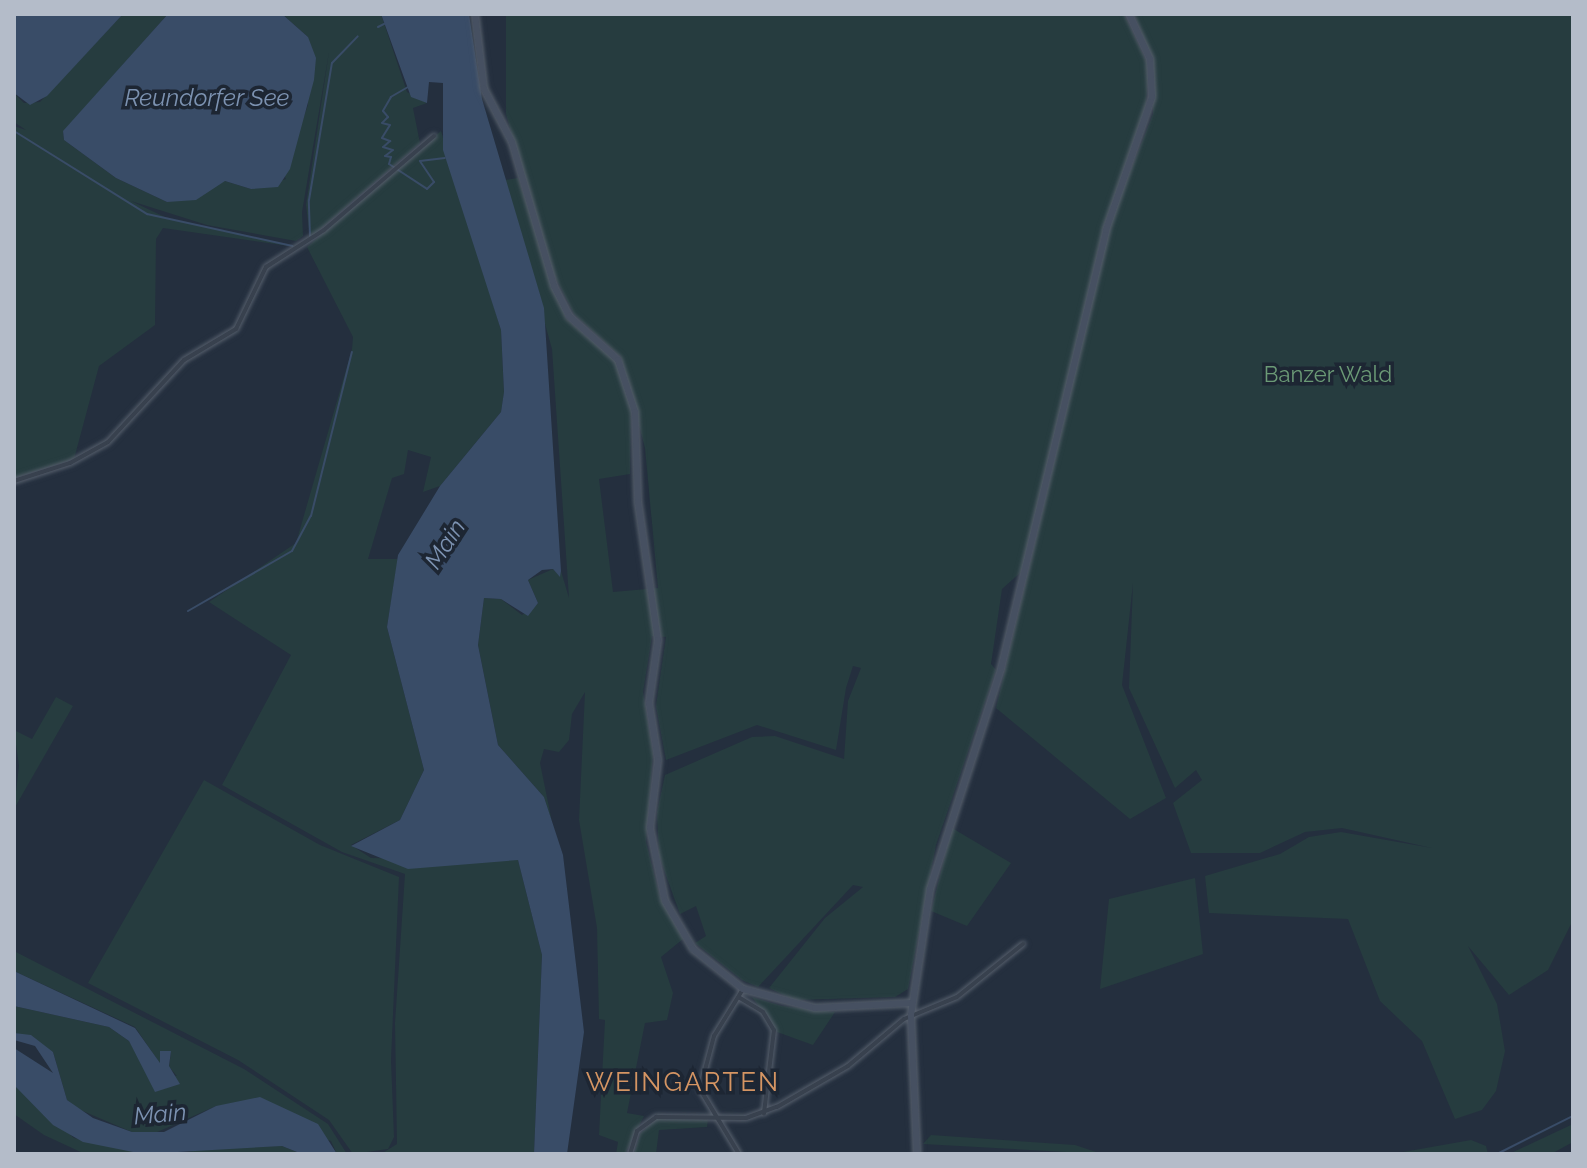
<!DOCTYPE html>
<html>
<head>
<meta charset="utf-8">
<style>
	body { margin:0 }
	#map { position:relative; width:1587px; height:1168px; overflow:hidden; background:#242f3e; font-family:Raleway,sans-serif }
	div>[style] { position:absolute }
	.green>* { inset:0; background:#263c3f }
	.water>* { inset:0; background:#394c67 }
	.stream>* { height:2px; margin:-1px; padding:0 1px; transform-origin:1px; border-radius:1px; background:#394c67 }
	.roads { filter:drop-shadow(0 0 2px #565f6c) drop-shadow(0 0 2px #565f6c) }
	.street>* { height:4px; margin:-2px; padding:0 2px; transform-origin:2px; border-radius:2px; background:#38414e }
	.secondary>* { height:6px; margin:-3px; padding:0 3px; transform-origin:3px; border-radius:3px; background:#465061 }
	span { translate:-50% -50%; white-space:nowrap; text-align:center; line-height:1.15; -webkit-text-stroke:7px #1d2633; paint-order:stroke }
	.park-label { font-size:22px; color:#6b9a76 }
	.water-label { font-size:24px; color:#7c92b1; font-style:italic }
	.quarter-label { font-size:26px; color:#d59563; letter-spacing:2px }
	.frame { position:absolute; inset:0; border:16px solid #b4bcc9; pointer-events:none }
</style>
</head>
<body>
<div id="map">
	<div class="green">
		<div style="clip-path:polygon(123px 14px,168px 14px,63px 132px,64px 140px,116px 178px,167px 202px,225px 181px,251px 189px,286px 179px,283px 173px,308px 105px,308px 37px,282px 14px,381px 14px,407px 92px,427px 103px,413px 108px,420px 143px,310px 238px,306px 205px,329px 52px,302px 212px,303px 236px,296px 241px,207px 225px,131px 201px,169px 219px,296px 247px,163px 228px,156px 239px,155px 325px,99px 366px,74px 459px,14px 478px,14px 126px,26px 130px,14px 122px,14px 93px,24px 103px,40px 102px)"></div>
		<div style="clip-path:polygon(506px 14px,1124px 14px,1149px 67px,1145px 115px,1104px 225px,1029px 547px,1021px 572px,1002px 589px,991px 664px,996px 670px,936px 845px,908px 989px,895px 997px,794px 1000px,769px 988px,825px 918px,863px 887px,853px 885px,758px 987px,742px 980px,695px 943px,706px 936px,696px 906px,680px 914px,659px 856px,657px 812px,665px 775px,752px 737px,775px 736px,844px 759px,848px 701px,861px 668px,853px 666px,846px 688px,836px 750px,757px 725px,666px 760px,656px 706px,666px 637px,652px 636px,643px 692px,653px 754px,646px 842px,660px 897px,683px 939px,661px 957px,673px 993px,667px 1020px,645px 1023px,627px 1113px,644px 1116px,625px 1154px,616px 1154px,618px 1142px,599px 1135px,605px 1020px,599px 1019px,597px 928px,579px 820px,585px 692px,572px 714px,569px 740px,559px 752px,544px 749px,540px 763px,552px 822px,544px 797px,498px 745px,478px 645px,484px 598px,501px 599px,522px 615px,538px 603px,528px 580px,553px 569px,560px 576px,561px 571px,569px 598px,552px 349px,505px 180px,518px 178px,566px 319px,616px 361px,631px 404px,630px 474px,599px 479px,613px 592px,658px 588px,645px 448px,621px 357px,574px 314px,549px 265px,506px 114px)"></div>
		<div style="clip-path:polygon(1134px 14px,1573px 14px,1573px 920px,1548px 970px,1509px 995px,1468px 946px,1497px 1004px,1505px 1051px,1496px 1091px,1482px 1110px,1455px 1119px,1422px 1041px,1380px 1001px,1348px 919px,1209px 913px,1205px 876px,1280px 854px,1309px 837px,1341px 832px,1432px 848px,1342px 828px,1305px 832px,1260px 853px,1191px 853px,1173px 803px,1202px 780px,1196px 770px,1175px 788px,1129px 688px,1133px 583px,1122px 685px,1166px 798px,1130px 819px,996px 708px,1112px 217px,1153px 114px,1153px 60px)"></div>
		<div style="clip-path:polygon(441px 131px,501px 330px,504px 393px,501px 412px,440px 486px,423px 492px,431px 457px,408px 450px,404px 474px,392px 478px,368px 559px,398px 559px,387px 627px,424px 770px,400px 820px,351px 845px,371px 858px,518px 860px,542px 955px,534px 1154px,381px 1154px,397px 1144px,395px 1023px,405px 874px,342px 852px,222px 785px,291px 655px,209px 602px,296px 543px,352px 349px,353px 337px,307px 247px)"></div>
		<div style="clip-path:polygon(56px 697px,73px 706px,14px 809px,19px 766px,14px 730px,32px 739px)"></div>
		<div style="clip-path:polygon(204px 780px,320px 845px,399px 877px,391px 1060px,394px 1137px,388px 1149px,353px 1154px,329px 1120px,238px 1060px,88px 983px)"></div>
		<div style="clip-path:polygon(952px 828px,1011px 863px,967px 926px,931px 911px)"></div>
		<div style="clip-path:polygon(1195px 878px,1203px 954px,1100px 989px,1109px 899px)"></div>
		<div style="clip-path:polygon(14px 951px,244px 1069px,328px 1124px,347px 1154px,337px 1154px,331px 1141px,216px 1106px,155px 1133px,132px 1132px,78px 1109px,67px 1100px,53px 1052px,14px 1033px,14px 1006px,109px 1027px,129px 1041px,149px 1073px,177px 1076px,169px 1067px,171px 1052px,161px 1065px,135px 1027px,14px 971px)"></div>
		<div style="clip-path:polygon(752px 997px,782px 1006px,835px 1012px,813px 1045px,777px 1032px)"></div>
		<div style="clip-path:polygon(14px 1085px,74px 1138px,143px 1154px,85px 1154px,44px 1135px,14px 1114px)"></div>
		<div style="clip-path:polygon(656px 1119px,683px 1117px,708px 1119px,707px 1127px,659px 1130px,656px 1154px,634px 1154px,640px 1134px)"></div>
		<div style="clip-path:polygon(1573px 1124px,1573px 1142px,1551px 1154px,1509px 1154px)"></div>
		<div style="clip-path:polygon(931px 1135px,1075px 1145px,1102px 1154px,923px 1144px)"></div>
		<div style="clip-path:polygon(1471px 1140px,1486px 1146px,1488px 1154px,1392px 1154px)"></div>
		<div style="clip-path:polygon(282px 1146px,302px 1154px,180px 1154px,210px 1147px)"></div>
	</div>
	<div class="water">
		<div style="clip-path:polygon(14px 14px,123px 14px,47px 96px,30px 105px,14px 93px)"></div>
		<div style="clip-path:polygon(168px 14px,282px 14px,308px 37px,316px 58px,314px 80px,290px 169px,278px 187px,251px 189px,225px 181px,196px 200px,167px 202px,116px 178px,64px 140px,63px 131px)"></div>
		<div style="clip-path:polygon(381px 14px,469px 14px,482px 99px,544px 308px,561px 571px,560px 577px,553px 569px,542px 570px,528px 580px,538px 603px,528px 616px,501px 599px,484px 598px,478px 645px,498px 745px,544px 797px,563px 855px,584px 1032px,567px 1154px,534px 1154px,542px 955px,518px 860px,408px 869px,351px 846px,400px 820px,424px 770px,387px 627px,398px 555px,440px 486px,501px 412px,504px 392px,501px 330px,443px 150px,443px 83px,429px 82px,427px 103px,411px 97px)"></div>
		<div style="clip-path:polygon(14px 971px,135px 1028px,160px 1063px,160px 1051px,171px 1051px,169px 1066px,180px 1084px,155px 1092px,129px 1041px,109px 1027px,14px 1006px)"></div>
		<div style="clip-path:polygon(14px 1033px,31px 1035px,53px 1052px,67px 1100px,93px 1118px,132px 1132px,164px 1132px,216px 1106px,260px 1097px,318px 1124px,337px 1154px,302px 1154px,282px 1146px,143px 1154px,83px 1142px,53px 1125px,14px 1085px,14px 1048px,53px 1073px,35px 1046px,14px 1040px)"></div>
	</div>
	<div class="stream">
		<div style="left:378px;top:27px;width:7px;rotate:-27deg"></div>
		<div style="left:408px;top:87px;width:20px;rotate:150deg"></div>
		<div style="left:391px;top:97px;width:16px;rotate:120deg"></div>
		<div style="left:383px;top:111px;width:8px;rotate:50deg"></div>
		<div style="left:388px;top:117px;width:8px;rotate:135deg"></div>
		<div style="left:382px;top:123px;width:8px;rotate:14deg"></div>
		<div style="left:390px;top:125px;width:15px;rotate:122deg"></div>
		<div style="left:382px;top:138px;width:9px;rotate:21deg"></div>
		<div style="left:390px;top:141px;width:9px;rotate:139deg"></div>
		<div style="left:383px;top:147px;width:10px;rotate:17deg"></div>
		<div style="left:393px;top:150px;width:10px;rotate:143deg"></div>
		<div style="left:385px;top:156px;width:6px;rotate:9deg"></div>
		<div style="left:391px;top:157px;width:7px;rotate:106deg"></div>
		<div style="left:389px;top:164px;width:45px;rotate:33.3deg"></div>
		<div style="left:427px;top:189px;width:10px;rotate:-45deg"></div>
		<div style="left:434px;top:182px;width:25px;rotate:-124deg"></div>
		<div style="left:420px;top:161px;width:25px;rotate:-7deg"></div>
		<div style="left:14px;top:131px;width:157px;rotate:32deg"></div>
		<div style="left:147px;top:214px;width:149px;rotate:12.4deg"></div>
		<div style="left:310px;top:236px;width:36px;rotate:-92deg"></div>
		<div style="left:309px;top:200px;width:139px;rotate:-80.5deg"></div>
		<div style="left:332px;top:63px;width:37px;rotate:-46deg"></div>
		<div style="left:188px;top:611px;width:120px;rotate:-30deg"></div>
		<div style="left:292px;top:551px;width:40px;rotate:-62deg"></div>
		<div style="left:311px;top:516px;width:169px;rotate:-76deg"></div>
		<div style="left:1497px;top:1154px;width:85px;rotate:-26.6deg"></div>
	</div>
	<div class="roads">
		<div class="street">
			<div style="left:14px;top:481px;width:59px;rotate:-17.8deg"></div>
			<div style="left:70px;top:463px;width:43px;rotate:-28.9deg"></div>
			<div style="left:108px;top:442px;width:112px;rotate:-47.2deg"></div>
			<div style="left:184px;top:360px;width:61px;rotate:-30.8deg"></div>
			<div style="left:236px;top:329px;width:69px;rotate:-64.2deg"></div>
			<div style="left:266px;top:267px;width:69px;rotate:-32.5deg"></div>
			<div style="left:324px;top:230px;width:145px;rotate:-40.5deg"></div>
			<div style="left:740px;top:998px;width:27px;rotate:31deg"></div>
			<div style="left:763px;top:1012px;width:21px;rotate:59deg"></div>
			<div style="left:774px;top:1030px;width:84px;rotate:96.9deg"></div>
			<div style="left:630px;top:1154px;width:24px;rotate:-73deg"></div>
			<div style="left:637px;top:1131px;width:24px;rotate:-36deg"></div>
			<div style="left:656px;top:1117px;width:90px;rotate:0.6deg"></div>
			<div style="left:746px;top:1118px;width:33px;rotate:-20deg"></div>
			<div style="left:777px;top:1107px;width:82px;rotate:-30deg"></div>
			<div style="left:848px;top:1066px;width:73px;rotate:-40deg"></div>
			<div style="left:904px;top:1019px;width:57px;rotate:-22.5deg"></div>
			<div style="left:957px;top:997px;width:85px;rotate:-38.8deg"></div>
			<div style="left:739px;top:1154px;width:76px;rotate:-121deg"></div>
			<div style="left:700px;top:1089px;width:55px;rotate:-75.2deg"></div>
			<div style="left:714px;top:1036px;width:55px;rotate:-58.3deg"></div>
		</div>
		<div class="secondary">
			<div style="left:475px;top:14px;width:76px;rotate:83.2deg"></div>
			<div style="left:484px;top:89px;width:60px;rotate:62.2deg"></div>
			<div style="left:512px;top:142px;width:150px;rotate:73.7deg"></div>
			<div style="left:554px;top:286px;width:34px;rotate:63deg"></div>
			<div style="left:569px;top:316px;width:66px;rotate:41.9deg"></div>
			<div style="left:618px;top:360px;width:55px;rotate:71.9deg"></div>
			<div style="left:635px;top:412px;width:90px;rotate:88.1deg"></div>
			<div style="left:638px;top:502px;width:139px;rotate:81.8deg"></div>
			<div style="left:658px;top:640px;width:64px;rotate:98.1deg"></div>
			<div style="left:649px;top:703px;width:58px;rotate:81deg"></div>
			<div style="left:658px;top:760px;width:68px;rotate:96.7deg"></div>
			<div style="left:650px;top:828px;width:75px;rotate:78.4deg"></div>
			<div style="left:665px;top:901px;width:56px;rotate:59.7deg"></div>
			<div style="left:693px;top:949px;width:64px;rotate:38.7deg"></div>
			<div style="left:743px;top:989px;width:74px;rotate:14.8deg"></div>
			<div style="left:815px;top:1008px;width:97px;rotate:-3deg"></div>
			<div style="left:917px;top:1154px;width:139px;rotate:-92.5deg"></div>
			<div style="left:911px;top:1015px;width:127px;rotate:-81.4deg"></div>
			<div style="left:930px;top:889px;width:231px;rotate:-72.1deg"></div>
			<div style="left:1001px;top:669px;width:451px;rotate:-76.5deg"></div>
			<div style="left:1106px;top:230px;width:141px;rotate:-70.9deg"></div>
			<div style="left:1152px;top:97px;width:38px;rotate:-93deg"></div>
			<div style="left:1150px;top:59px;width:50px;rotate:-115deg"></div>
		</div>
	</div>
	<div class="park-label">
		<span style="left:1328px;top:375px">Banzer Wald</span>
	</div>
	<div class="water-label">
		<span style="left:207px;top:98px">Reundorfer See</span>
		<span style="left:445px;top:544px;rotate:-57deg">Main</span>
		<span style="left:160px;top:1114px;rotate:-5deg">Main</span>
	</div>
	<div class="quarter-label">
		<span style="left:683px;top:1083px">WEINGARTEN</span>
	</div>
	<div class="frame"></div>
</div>
</body>
</html>
